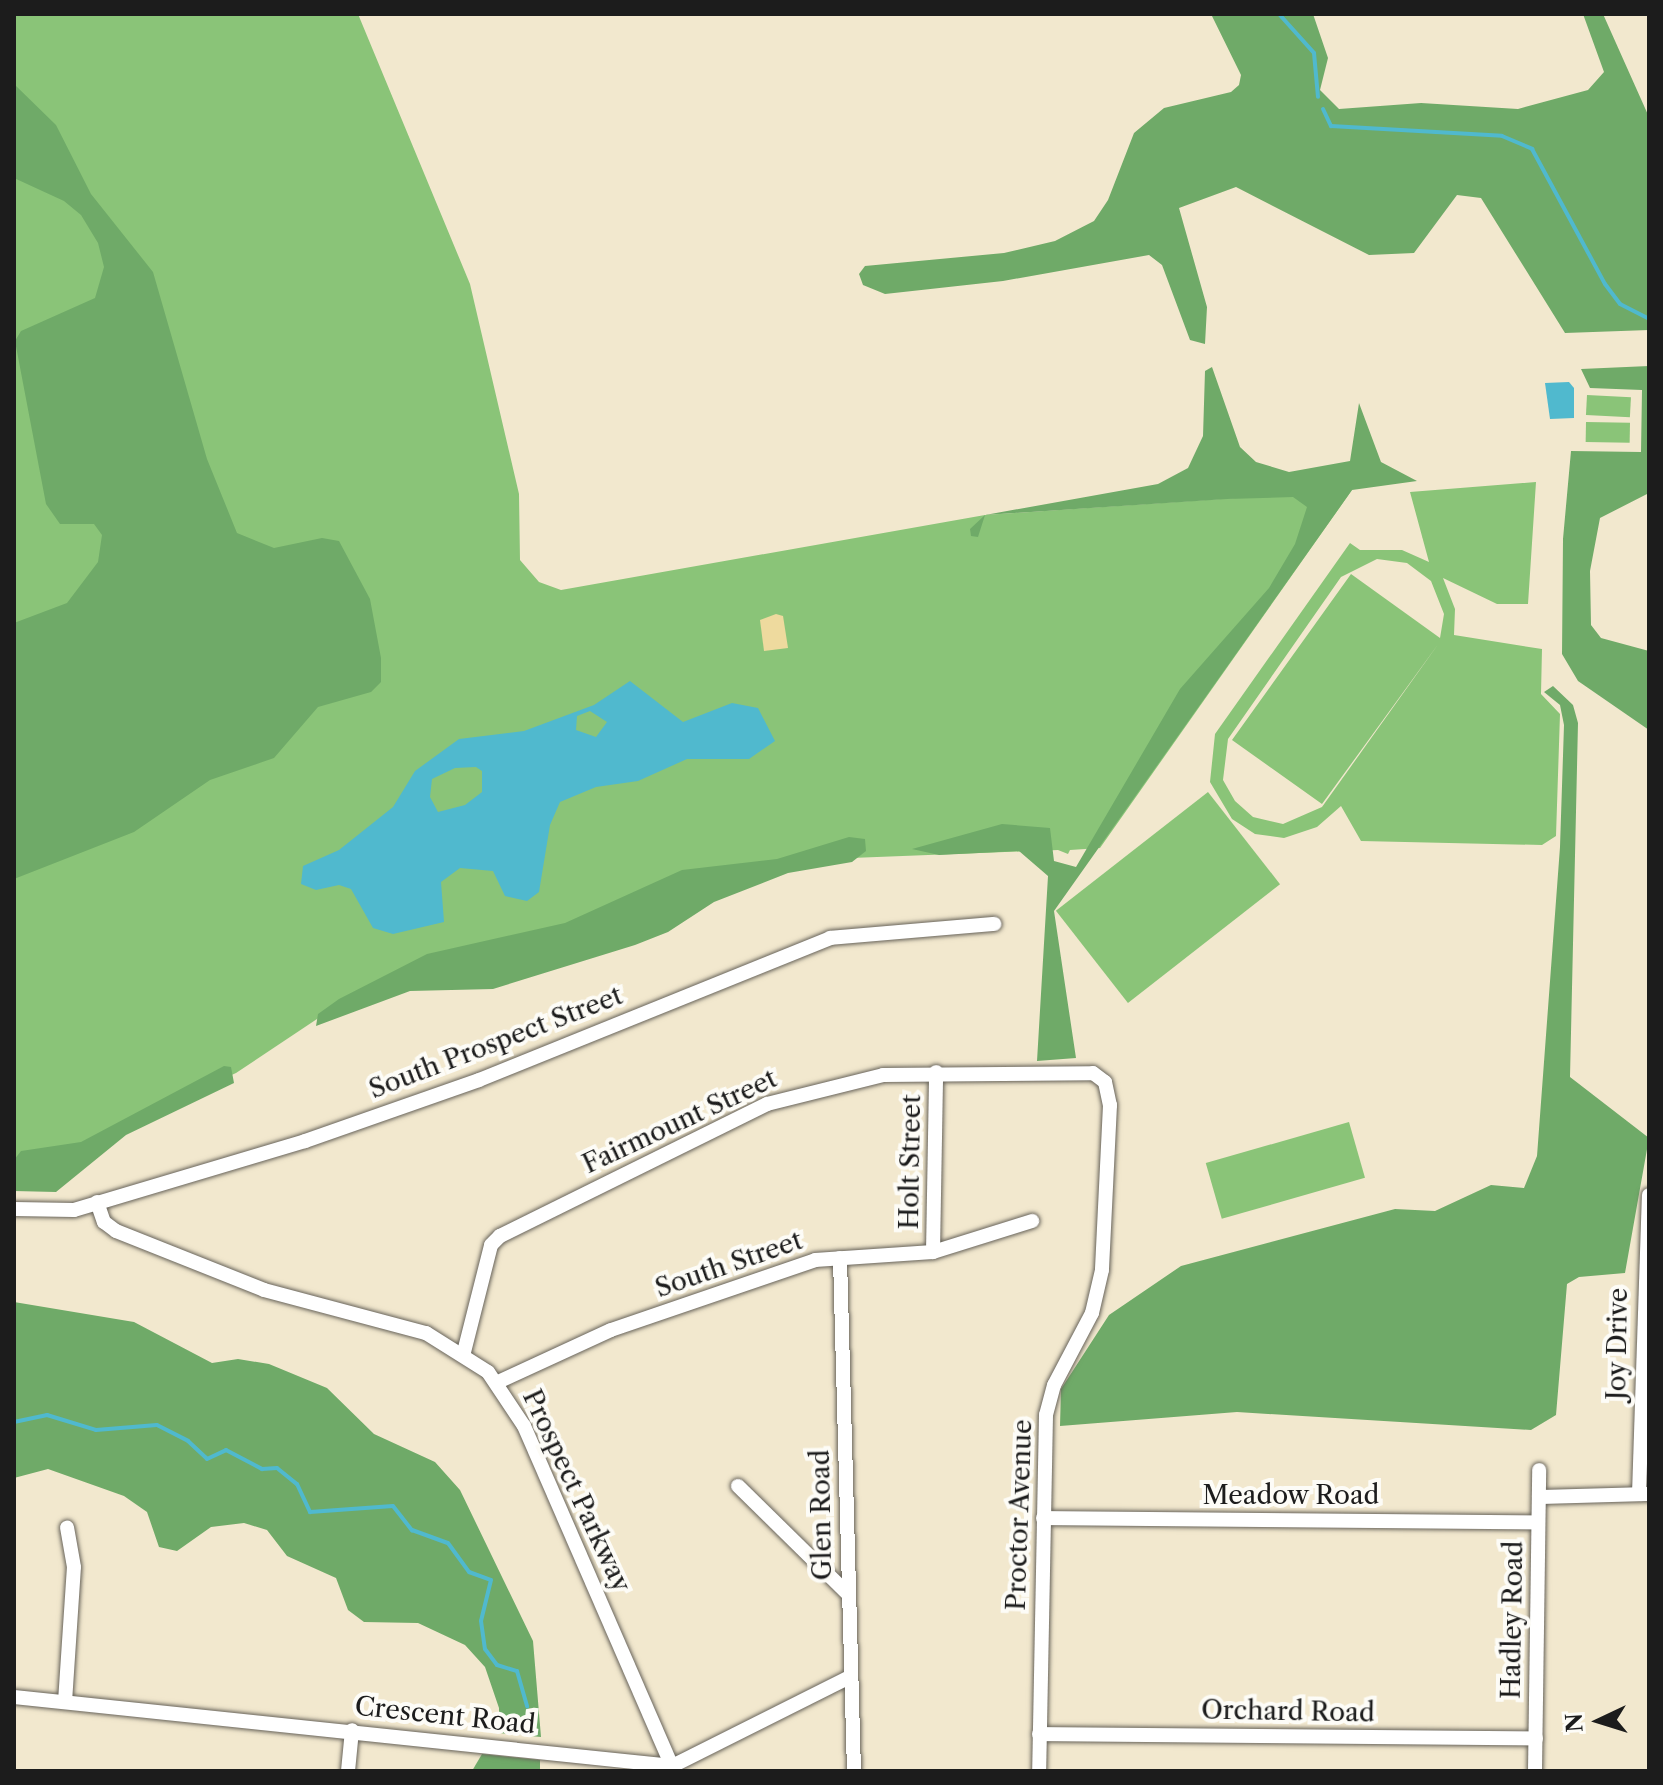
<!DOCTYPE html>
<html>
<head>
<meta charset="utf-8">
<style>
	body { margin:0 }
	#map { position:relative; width:1663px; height:1785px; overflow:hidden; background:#f2e8ce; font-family:"Libre Caslon Text",serif }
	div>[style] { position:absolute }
	.green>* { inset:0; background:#8ac478; transform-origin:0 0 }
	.forest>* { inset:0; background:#6faa68 }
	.sand>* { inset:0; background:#eeda9e }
	.water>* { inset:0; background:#50b9ce }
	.stream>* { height:4px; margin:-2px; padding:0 2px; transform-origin:2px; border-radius:2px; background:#50b9ce }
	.roads { filter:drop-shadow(0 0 2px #67635a) drop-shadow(0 0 2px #67635a) }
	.street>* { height:14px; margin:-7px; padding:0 7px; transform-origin:7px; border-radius:7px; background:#fff }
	span { translate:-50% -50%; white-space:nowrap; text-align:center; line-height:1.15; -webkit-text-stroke:8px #fdfcf7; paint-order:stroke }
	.street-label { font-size:26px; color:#1c1c1c }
	.frame { position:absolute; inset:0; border:16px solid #1c1c1c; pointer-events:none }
	.north { position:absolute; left:1559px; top:1681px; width:80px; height:80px; -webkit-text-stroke:6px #fdfcf7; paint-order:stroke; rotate:266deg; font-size:22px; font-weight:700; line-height:32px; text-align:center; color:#1c1c1c }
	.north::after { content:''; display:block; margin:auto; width:28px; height:36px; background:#1c1c1c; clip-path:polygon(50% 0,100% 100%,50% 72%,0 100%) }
</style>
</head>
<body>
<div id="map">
	<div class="green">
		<div style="clip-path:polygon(14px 14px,358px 14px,470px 284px,519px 494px,520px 560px,539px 582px,561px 590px,985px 515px,1352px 490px,1100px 848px,1070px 850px,1068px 854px,1058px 850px,800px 860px,338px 1005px,236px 1073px,51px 1158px,14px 1161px)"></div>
		<div style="left:1587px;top:395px;width:44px;height:20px;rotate:3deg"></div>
		<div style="left:1586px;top:422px;width:44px;height:20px;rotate:1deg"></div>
		<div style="clip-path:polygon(evenodd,1536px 482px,1528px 604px,1497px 604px,1443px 578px,1455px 609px,1454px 635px,1542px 649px,1541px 694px,1560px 714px,1556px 836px,1542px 845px,1361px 841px,1341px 806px,1317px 827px,1284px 838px,1255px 834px,1232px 819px,1210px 782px,1215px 734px,1350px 543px,1360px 550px,1402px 550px,1429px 562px,1410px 492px,1536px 482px,1377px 559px,1407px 563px,1431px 581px,1444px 614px,1440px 638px,1351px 574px,1232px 740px,1322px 804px,1439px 643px,1322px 807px,1283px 824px,1253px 817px,1235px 801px,1223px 780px,1228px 739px,1341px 577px,1377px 559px)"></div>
		<div style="left:1208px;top:792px;width:117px;height:193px;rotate:52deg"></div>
		<div style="left:1349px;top:1122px;width:58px;height:149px;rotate:74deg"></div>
	</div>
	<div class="forest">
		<div style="clip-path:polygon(1211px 14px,1313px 14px,1328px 58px,1320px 90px,1339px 109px,1421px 103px,1518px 109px,1588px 90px,1604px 72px,1583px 14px,1603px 14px,1649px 117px,1649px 330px,1565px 333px,1481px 198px,1457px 195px,1414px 253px,1369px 255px,1236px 187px,1179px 208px,1207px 307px,1205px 344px,1190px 340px,1162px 265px,1149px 255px,1003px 281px,885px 294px,863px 285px,859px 274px,865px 266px,1004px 253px,1055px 241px,1094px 221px,1108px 200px,1134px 133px,1164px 108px,1231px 92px,1239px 85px,1241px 75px)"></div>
		<div style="clip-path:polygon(14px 84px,56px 125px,91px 194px,153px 272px,207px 459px,237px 533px,274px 548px,322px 538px,339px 541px,370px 599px,381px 658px,381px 682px,371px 692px,318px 707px,274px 758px,210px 780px,134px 832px,14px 879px,14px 623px,67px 603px,98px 562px,102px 535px,94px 524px,60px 524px,46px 504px,15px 341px,21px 331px,95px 298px,104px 267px,98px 243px,81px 215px,64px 201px,14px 178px)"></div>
		<div style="clip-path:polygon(1649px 366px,1649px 493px,1600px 518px,1590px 571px,1591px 625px,1601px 638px,1649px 651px,1649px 730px,1578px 681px,1562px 654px,1563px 539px,1571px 451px,1641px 452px,1642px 390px,1590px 388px,1581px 369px)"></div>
		<div style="clip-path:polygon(1212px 367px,1240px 447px,1256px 462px,1289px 472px,1350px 461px,1359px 403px,1381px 462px,1417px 481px,1352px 490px,1054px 911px,1076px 1058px,1037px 1061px,1048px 876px,1019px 851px,939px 855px,912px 849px,1002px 824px,1050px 828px,1054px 861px,1076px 867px,1180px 689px,1269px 588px,1295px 544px,1307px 507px,1293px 497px,1227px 499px,985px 515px,978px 537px,971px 536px,970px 529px,985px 515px,1158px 484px,1188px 468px,1203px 436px,1205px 371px)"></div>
		<div style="clip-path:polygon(1553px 686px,1573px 705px,1578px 723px,1570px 1077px,1649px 1138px,1625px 1273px,1579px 1277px,1567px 1284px,1556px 1415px,1531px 1430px,1237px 1412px,1060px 1426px,1061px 1389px,1109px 1315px,1181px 1266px,1395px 1209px,1435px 1211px,1491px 1185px,1524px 1188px,1537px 1156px,1560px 847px,1564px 725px,1560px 705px,1544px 692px)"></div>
		<div style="clip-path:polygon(849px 837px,865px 839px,866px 851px,852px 862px,788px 873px,714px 902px,668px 932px,635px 945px,493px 989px,410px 991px,316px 1026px,318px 1014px,339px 999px,427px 954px,565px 923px,682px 870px,777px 859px)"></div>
		<div style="clip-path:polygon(224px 1066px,231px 1067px,234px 1083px,126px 1135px,56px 1192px,14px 1191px,14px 1160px,21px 1151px,81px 1142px)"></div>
		<div style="clip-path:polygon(14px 1302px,134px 1322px,212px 1363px,238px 1359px,269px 1364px,327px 1388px,374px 1434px,435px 1462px,460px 1490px,533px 1641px,541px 1737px,499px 1733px,499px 1708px,485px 1667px,465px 1645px,418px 1623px,364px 1622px,348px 1610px,336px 1578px,287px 1556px,267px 1530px,244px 1523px,211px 1527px,177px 1551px,159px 1547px,147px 1512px,124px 1496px,48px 1469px,14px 1478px)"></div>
		<div style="clip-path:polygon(482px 1754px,540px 1760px,540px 1771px,472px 1771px)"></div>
	</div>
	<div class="sand">
		<div style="clip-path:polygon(776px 614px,783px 616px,788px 648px,764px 651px,760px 620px)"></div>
	</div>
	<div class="water">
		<div style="clip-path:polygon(1569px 382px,1574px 388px,1574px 418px,1550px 419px,1545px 383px)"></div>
		<div style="clip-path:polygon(evenodd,630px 681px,683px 722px,732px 703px,758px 708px,775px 741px,749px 759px,687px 759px,638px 781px,596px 787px,560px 802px,550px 825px,539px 892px,527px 901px,505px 896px,493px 871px,460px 868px,441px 882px,444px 922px,393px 934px,373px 928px,351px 889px,339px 885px,316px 890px,301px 884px,303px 866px,339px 850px,393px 807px,415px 771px,459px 739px,524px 731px,594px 705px,630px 681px,590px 711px,607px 722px,596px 737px,576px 730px,577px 716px,590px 711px,630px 681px,476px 767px,482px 771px,482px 792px,465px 805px,438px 812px,430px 797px,432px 779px,455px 768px,476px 767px)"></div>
	</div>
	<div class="stream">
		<div style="left:1279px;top:14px;width:52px;rotate:48.1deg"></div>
		<div style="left:1314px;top:53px;width:44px;rotate:84.8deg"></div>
		<div style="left:1323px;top:109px;width:19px;rotate:65deg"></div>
		<div style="left:1331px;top:126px;width:171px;rotate:3.3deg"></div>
		<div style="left:1502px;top:136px;width:33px;rotate:23deg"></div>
		<div style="left:1532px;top:149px;width:153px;rotate:61.6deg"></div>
		<div style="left:1605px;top:284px;width:25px;rotate:53deg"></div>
		<div style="left:1620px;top:304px;width:33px;rotate:27deg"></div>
		<div style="left:14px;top:1422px;width:34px;rotate:-12deg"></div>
		<div style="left:47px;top:1415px;width:51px;rotate:17deg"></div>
		<div style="left:96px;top:1430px;width:61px;rotate:-4.7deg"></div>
		<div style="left:157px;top:1425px;width:35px;rotate:27deg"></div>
		<div style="left:188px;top:1441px;width:26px;rotate:43deg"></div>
		<div style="left:207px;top:1459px;width:21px;rotate:-25deg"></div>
		<div style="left:226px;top:1450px;width:41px;rotate:27.8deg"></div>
		<div style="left:262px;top:1469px;width:15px;rotate:-4deg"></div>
		<div style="left:277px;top:1468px;width:26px;rotate:39deg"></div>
		<div style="left:297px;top:1484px;width:31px;rotate:65deg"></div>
		<div style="left:310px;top:1512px;width:83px;rotate:-4.1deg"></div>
		<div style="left:393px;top:1506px;width:31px;rotate:52deg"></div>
		<div style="left:412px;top:1530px;width:38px;rotate:20deg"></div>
		<div style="left:448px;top:1543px;width:36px;rotate:54deg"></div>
		<div style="left:469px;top:1572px;width:23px;rotate:20deg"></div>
		<div style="left:491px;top:1580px;width:42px;rotate:103.7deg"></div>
		<div style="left:481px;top:1621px;width:28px;rotate:82deg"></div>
		<div style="left:485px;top:1649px;width:20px;rotate:53deg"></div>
		<div style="left:497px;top:1665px;width:21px;rotate:17deg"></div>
		<div style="left:517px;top:1671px;width:37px;rotate:74deg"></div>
	</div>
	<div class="roads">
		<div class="street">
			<div style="left:97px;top:1202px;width:21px;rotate:71deg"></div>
			<div style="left:104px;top:1222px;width:15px;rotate:37deg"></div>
			<div style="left:116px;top:1231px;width:159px;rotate:21.7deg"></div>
			<div style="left:264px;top:1290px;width:168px;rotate:14.9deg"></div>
			<div style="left:426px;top:1333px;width:73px;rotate:32.2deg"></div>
			<div style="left:488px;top:1372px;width:65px;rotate:56.3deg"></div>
			<div style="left:524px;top:1426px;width:376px;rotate:66.5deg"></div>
			<div style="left:14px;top:1209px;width:60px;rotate:1deg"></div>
			<div style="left:74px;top:1210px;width:241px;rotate:-16.6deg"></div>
			<div style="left:305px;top:1141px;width:184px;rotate:-19.3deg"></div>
			<div style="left:479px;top:1080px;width:379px;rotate:-22deg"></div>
			<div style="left:830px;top:938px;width:165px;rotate:-4.9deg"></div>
			<div style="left:933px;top:1252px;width:180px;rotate:-89deg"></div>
			<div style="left:840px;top:1258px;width:513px;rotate:88.44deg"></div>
			<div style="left:464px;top:1352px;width:110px;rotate:-75.8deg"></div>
			<div style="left:491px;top:1245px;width:13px;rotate:-45deg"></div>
			<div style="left:500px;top:1236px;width:298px;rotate:-26.3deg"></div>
			<div style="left:767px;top:1104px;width:120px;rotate:-14deg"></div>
			<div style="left:883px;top:1075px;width:210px;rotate:-0.5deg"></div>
			<div style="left:1093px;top:1073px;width:15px;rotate:37deg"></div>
			<div style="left:1105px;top:1082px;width:24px;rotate:78deg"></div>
			<div style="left:1110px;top:1105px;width:165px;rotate:92.8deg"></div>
			<div style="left:1102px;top:1270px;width:44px;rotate:103.1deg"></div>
			<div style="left:1092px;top:1313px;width:81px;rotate:117.8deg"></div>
			<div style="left:1054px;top:1385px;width:31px;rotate:105deg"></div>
			<div style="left:1046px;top:1415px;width:356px;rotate:91.1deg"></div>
			<div style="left:498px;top:1382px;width:124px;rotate:-24.7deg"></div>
			<div style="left:611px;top:1330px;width:216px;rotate:-18.9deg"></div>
			<div style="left:815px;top:1260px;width:118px;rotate:-3.9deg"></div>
			<div style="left:933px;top:1252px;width:104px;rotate:-17.4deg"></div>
			<div style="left:738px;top:1486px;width:154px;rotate:44.5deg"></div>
			<div style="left:1639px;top:1494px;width:299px;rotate:-88.1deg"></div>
			<div style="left:1539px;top:1497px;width:110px;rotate:-1.6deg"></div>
			<div style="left:1043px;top:1518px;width:495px;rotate:0.5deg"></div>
			<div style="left:14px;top:1697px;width:662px;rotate:5.99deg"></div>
			<div style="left:672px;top:1766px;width:199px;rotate:-26.6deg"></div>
			<div style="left:65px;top:1702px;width:135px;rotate:-86.2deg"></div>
			<div style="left:74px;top:1567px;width:40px;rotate:-100deg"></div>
			<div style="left:1039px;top:1734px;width:497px;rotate:0.5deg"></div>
			<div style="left:348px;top:1771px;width:41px;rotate:-84.4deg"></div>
			<div style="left:1535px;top:1771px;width:301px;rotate:-89.2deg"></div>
		</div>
	</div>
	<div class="street-label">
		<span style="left:496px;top:1043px;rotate:-21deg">South Prospect Street</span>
		<span style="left:680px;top:1122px;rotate:-25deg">Fairmount Street</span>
		<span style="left:911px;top:1162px;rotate:-89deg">Holt Street</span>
		<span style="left:729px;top:1265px;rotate:-19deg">South Street</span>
		<span style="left:1618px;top:1344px;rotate:-89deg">Joy Drive</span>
		<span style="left:576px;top:1491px;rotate:65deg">Prospect Parkway</span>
		<span style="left:1291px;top:1496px">Meadow Road</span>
		<span style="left:822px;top:1515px;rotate:-91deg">Glen Road</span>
		<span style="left:1020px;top:1515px;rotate:-88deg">Proctor Avenue</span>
		<span style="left:1513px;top:1620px;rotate:-89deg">Hadley Road</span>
		<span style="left:1288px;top:1712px;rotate:1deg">Orchard Road</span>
		<span style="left:445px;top:1716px;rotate:6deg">Crescent Road</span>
	</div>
	<div class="frame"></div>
	<div class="north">N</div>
</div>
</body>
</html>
